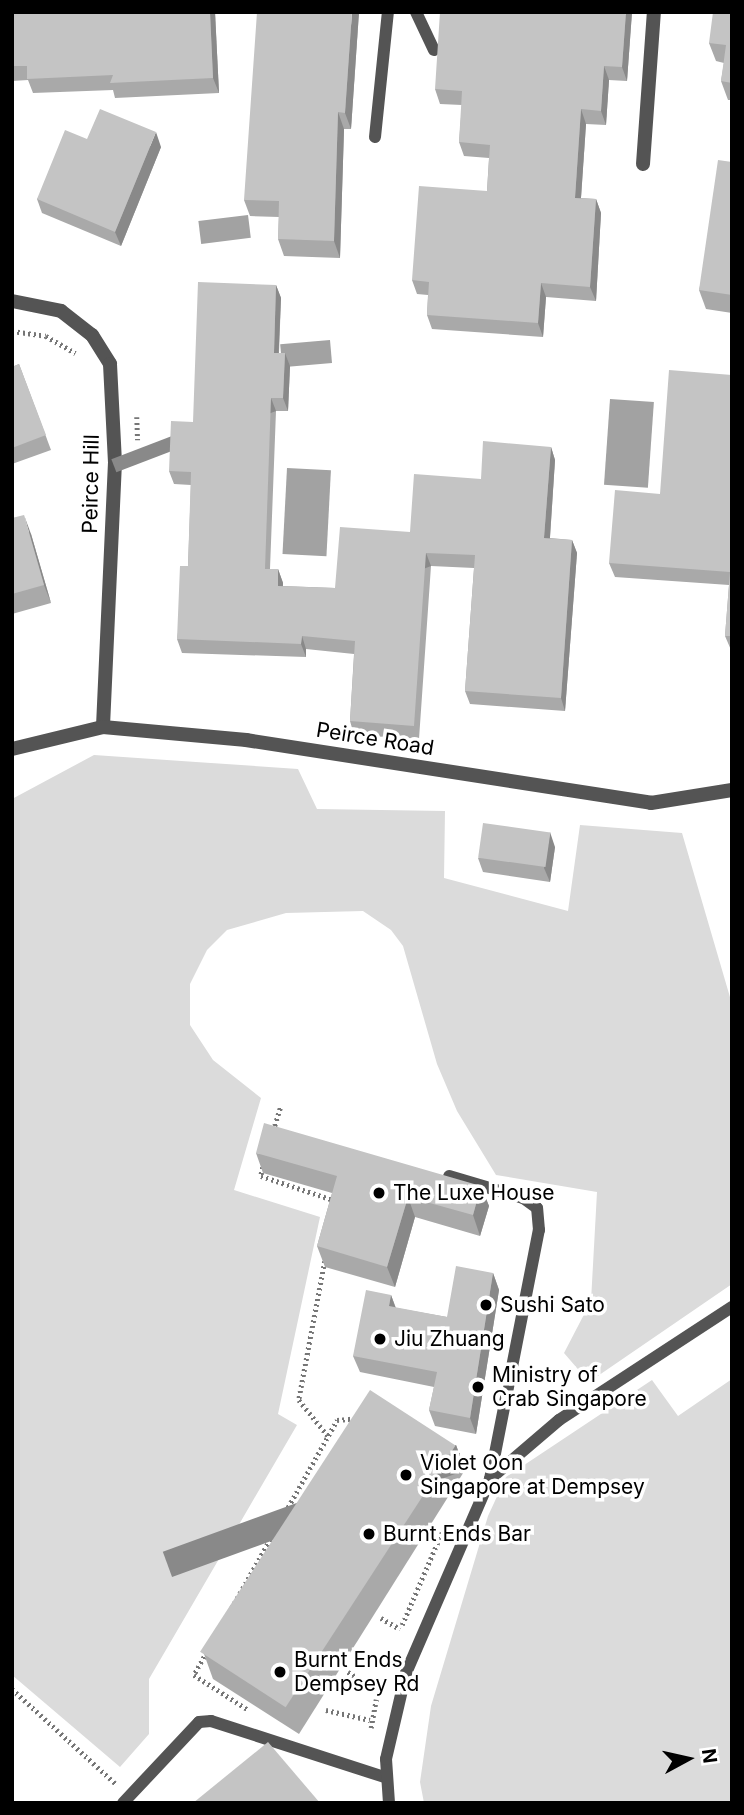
<!DOCTYPE html>
<html>
<head>
<meta charset="utf-8">
<style>
	body { margin:0 }
	#map { position:relative; width:744px; height:1815px; overflow:hidden; background:#fff; font-family:Inter,sans-serif }
	div>[style] { position:absolute }
	.green>* { inset:0; background:#dbdbdb }
	.water>* { inset:0; background:#a2a2a2; transform-origin:0 0 }
	.path>* { height:4.5px; margin-top:-2.25px; transform-origin:0; background:repeating-linear-gradient(90deg,#767676 0 2px,transparent 0 5.5px) }
	.service>* { height:12px; margin:-6px; padding:0 6px; transform-origin:6px; border-radius:6px; background:#545454 }
	.minor>* { height:14px; margin:-7px; padding:0 7px; transform-origin:7px; border-radius:7px; background:#545454 }
	.wall>* { inset:0; background:#a9a9a9 }
	.shaded-wall>* { inset:0; background:#898989; transform-origin:0 0 }
	.building>* { inset:0; background:#c4c4c4; transform-origin:0 0 }
	.dots>* { width:19px; height:19px; translate:-50% -50%; box-sizing:border-box; border:4px solid #fff; border-radius:50% }
	span { translate:-50% -50%; white-space:nowrap; text-align:center; line-height:1.15; -webkit-text-stroke:7px #fff; paint-order:stroke }
	.street-label { font-size:21px; color:#000 }
	.poi-label { font-size:21px; color:#000 }
	.left { translate:0 -50%; text-align:left }
	.frame { position:absolute; inset:0; border:14px solid #000; pointer-events:none }
	.north { position:absolute; left:653px; top:1724px; width:70px; height:70px; -webkit-text-stroke:5px #fff; paint-order:stroke; rotate:82deg; font-size:19px; font-weight:700; line-height:28px; text-align:center; color:#000 }
	.north::after { content:''; display:block; margin:auto; width:24px; height:32px; background:#000; clip-path:polygon(50% 0,100% 100%,50% 72%,0 100%) }
</style>
</head>
<body>
<div id="map">
	<div class="green">
		<div style="clip-path:polygon(94px 755px,298px 769px,317px 809px,445px 811px,444px 878px,568px 911px,580px 825px,682px 833px,732px 1004px,732px 1284px,589px 1382px,564px 1353px,591px 1301px,597px 1192px,496px 1175px,457px 1111px,437px 1064px,403px 946px,391px 930px,363px 911px,286px 913px,227px 930px,207px 950px,190px 984px,190px 1025px,213px 1060px,261px 1098px,234px 1190px,320px 1217px,278px 1414px,297px 1425px,149px 1679px,149px 1734px,120px 1767px,12px 1675px,12px 799px)"></div>
		<div style="clip-path:polygon(732px 1379px,731px 1803px,424px 1803px,420px 1782px,431px 1706px,488px 1516px,506px 1477px,652px 1380px,678px 1416px)"></div>
	</div>
	<div class="water">
		<div style="left:248px;top:215px;width:23px;height:50px;rotate:83deg"></div>
		<div style="left:330px;top:340px;width:23px;height:50px;rotate:85deg"></div>
		<div style="left:610px;top:399px;width:44px;height:86px;rotate:4deg"></div>
		<div style="left:287px;top:468px;width:44px;height:86px;rotate:3deg"></div>
	</div>
	<div class="path">
		<div style="left:12px;top:331px;width:34px;rotate:8deg"></div>
		<div style="left:46px;top:336px;width:34px;rotate:30deg"></div>
		<div style="left:137px;top:417px;width:23px;rotate:88deg"></div>
		<div style="left:273px;top:1131px;width:27px;rotate:-73deg"></div>
		<div style="left:263px;top:1167px;width:9px;rotate:103deg"></div>
		<div style="left:261px;top:1176px;width:79px;rotate:18.4deg"></div>
		<div style="left:325px;top:1261px;width:141px;rotate:100.6deg"></div>
		<div style="left:299px;top:1400px;width:46px;rotate:51.1deg"></div>
		<div style="left:457px;top:1454px;width:20px;rotate:30deg"></div>
		<div style="left:381px;top:1618px;width:22px;rotate:30deg"></div>
		<div style="left:402px;top:1625px;width:103px;rotate:-66.7deg"></div>
		<div style="left:218px;top:1632px;width:243px;rotate:-60.7deg"></div>
		<div style="left:337px;top:1420px;width:21px;rotate:-5deg"></div>
		<div style="left:207px;top:1652px;width:26px;rotate:119deg"></div>
		<div style="left:194px;top:1675px;width:63px;rotate:32.7deg"></div>
		<div style="left:348px;top:1672px;width:36px;rotate:32deg"></div>
		<div style="left:12px;top:1689px;width:141px;rotate:42.4deg"></div>
		<div style="left:326px;top:1710px;width:45px;rotate:12.8deg"></div>
		<div style="left:371px;top:1728px;width:29px;rotate:-80deg"></div>
	</div>
	<div class="service">
		<div style="left:416px;top:12px;width:42px;rotate:64.7deg"></div>
		<div style="left:375px;top:137px;width:126px;rotate:-84.1deg"></div>
		<div style="left:490px;top:1479px;width:91px;rotate:-40.5deg"></div>
		<div style="left:559px;top:1420px;width:207px;rotate:-33.2deg"></div>
		<div style="left:123px;top:1803px;width:111px;rotate:-46.8deg"></div>
		<div style="left:199px;top:1722px;width:12px;rotate:-5deg"></div>
		<div style="left:211px;top:1721px;width:185px;rotate:17.9deg"></div>
		<div style="left:389px;top:1803px;width:44px;rotate:-93.9deg"></div>
		<div style="left:386px;top:1759px;width:88px;rotate:-76.9deg"></div>
		<div style="left:406px;top:1673px;width:211px;rotate:-66.6deg"></div>
		<div style="left:490px;top:1479px;width:254px;rotate:-78.9deg"></div>
		<div style="left:539px;top:1230px;width:22px;rotate:-95deg"></div>
		<div style="left:537px;top:1208px;width:17px;rotate:-144deg"></div>
		<div style="left:523px;top:1198px;width:77px;rotate:-163.4deg"></div>
	</div>
	<div class="minor">
		<div style="left:643px;top:164px;width:152px;rotate:-85.9deg"></div>
		<div style="left:12px;top:301px;width:50px;rotate:11.5deg"></div>
		<div style="left:61px;top:311px;width:39px;rotate:38deg"></div>
		<div style="left:92px;top:335px;width:34px;rotate:58deg"></div>
		<div style="left:110px;top:364px;width:98px;rotate:87.1deg"></div>
		<div style="left:115px;top:462px;width:265px;rotate:92.6deg"></div>
		<div style="left:12px;top:749px;width:94px;rotate:-13.6deg"></div>
		<div style="left:103px;top:727px;width:144px;rotate:5.2deg"></div>
		<div style="left:246px;top:740px;width:410px;rotate:8.8deg"></div>
		<div style="left:651px;top:803px;width:82px;rotate:-9.1deg"></div>
	</div>
	<div class="wall">
		<div style="clip-path:polygon(12px 12px,215px 12px,219px 93px,115px 98px,113px 90px,33px 93px,28px 80px,12px 81px)"></div>
		<div style="clip-path:polygon(359px 12px,351px 129px,344px 129px,340px 258px,284px 256px,278px 239px,279px 217px,250px 216px,244px 200px)"></div>
		<div style="clip-path:polygon(632px 12px,627px 81px,609px 80px,606px 125px,586px 124px,581px 198px,596px 199px,601px 213px,596px 301px,546px 297px,543px 337px,432px 329px,427px 315px,428px 295px,417px 294px,412px 280px,487px 191px,489px 158px,464px 156px,459px 142px,462px 105px,440px 104px,435px 89px)"></div>
		<div style="clip-path:polygon(732px 12px,732px 100px,728px 100px,721px 81px,724px 63px,716px 61px,709px 43px)"></div>
		<div style="clip-path:polygon(87px 139px,161px 147px,121px 246px,42px 213px,37px 199px)"></div>
		<div style="clip-path:polygon(732px 162px,732px 313px,706px 309px,699px 290px)"></div>
		<div style="clip-path:polygon(276px 285px,281px 298px,279px 353px,285px 353px,290px 366px,288px 411px,276px 411px,270px 569px,278px 569px,283px 583px,283px 586px,335px 588px,481px 479px,551px 447px,555px 460px,550px 538px,572px 540px,577px 553px,565px 711px,470px 704px,465px 691px,474px 568px,431px 566px,419px 739px,354px 735px,350px 721px,354px 654px,306px 649px,306px 657px,182px 653px,177px 639px,188px 566px,191px 485px,174px 484px,169px 471px,193px 422px)"></div>
		<div style="clip-path:polygon(19px 364px,51px 450px,12px 464px,12px 367px)"></div>
		<div style="clip-path:polygon(732px 375px,732px 650px,731px 650px,725px 636px,729px 585px,615px 577px,609px 563px,660px 494px)"></div>
		<div style="clip-path:polygon(12px 518px,31px 534px,51px 603px,12px 614px)"></div>
		<div style="clip-path:polygon(555px 847px,550px 882px,483px 872px,478px 858px)"></div>
		<div style="clip-path:polygon(256px 1153px,481px 1186px,489px 1206px,480px 1236px,415px 1217px,395px 1287px,325px 1267px,317px 1246px,332px 1193px,263px 1173px)"></div>
		<div style="clip-path:polygon(493px 1273px,499px 1290px,476px 1434px,435px 1426px,429px 1410px,434px 1387px,360px 1372px,353px 1356px,391px 1295px,396px 1308px,447px 1317px)"></div>
		<div style="clip-path:polygon(456px 1445px,465px 1470px,299px 1734px,213px 1679px,204px 1654px)"></div>
	</div>
	<div class="shaded-wall">
		<div style="clip-path:polygon(210px 12px,215px 12px,219px 93px,213px 78px)"></div>
		<div style="clip-path:polygon(352px 12px,359px 12px,351px 129px,345px 113px)"></div>
		<div style="clip-path:polygon(626px 12px,632px 12px,627px 81px,622px 67px)"></div>
		<div style="clip-path:polygon(604px 66px,609px 80px,606px 125px,601px 111px)"></div>
		<div style="clip-path:polygon(581px 109px,586px 124px,580px 212px,575px 198px)"></div>
		<div style="clip-path:polygon(338px 112px,344px 129px,340px 258px,334px 241px)"></div>
		<div style="clip-path:polygon(156px 132px,161px 147px,121px 246px,115px 232px)"></div>
		<div style="clip-path:polygon(596px 199px,601px 213px,596px 301px,590px 287px)"></div>
		<div style="clip-path:polygon(541px 283px,546px 297px,543px 337px,538px 323px)"></div>
		<div style="clip-path:polygon(276px 285px,281px 298px,278px 366px,274px 353px)"></div>
		<div style="clip-path:polygon(285px 353px,290px 366px,288px 411px,283px 398px)"></div>
		<div style="left:271px;top:398px;width:14px;height:171px;rotate:69deg"></div>
		<div style="clip-path:polygon(551px 447px,555px 460px,549px 551px,544px 538px)"></div>
		<div style="clip-path:polygon(24px 515px,31px 534px,51px 603px,44px 585px)"></div>
		<div style="clip-path:polygon(572px 540px,577px 553px,565px 711px,561px 698px)"></div>
		<div style="left:426px;top:553px;width:14px;height:173px;rotate:69deg"></div>
		<div style="clip-path:polygon(278px 569px,283px 583px,282px 599px,278px 586px)"></div>
		<div style="clip-path:polygon(302px 636px,306px 649px,306px 657px,301px 644px)"></div>
		<div style="clip-path:polygon(550px 832px,555px 847px,550px 882px,544px 868px)"></div>
		<div style="clip-path:polygon(481px 1186px,489px 1206px,480px 1236px,473px 1215px)"></div>
		<div style="clip-path:polygon(408px 1197px,415px 1217px,395px 1287px,387px 1267px)"></div>
		<div style="clip-path:polygon(493px 1273px,499px 1290px,476px 1434px,470px 1418px)"></div>
		<div style="clip-path:polygon(391px 1295px,397px 1312px,389px 1306px)"></div>
		<div style="left:456px;top:1445px;width:27px;height:312px;rotate:70deg"></div>
	</div>
	<div class="building">
		<div style="clip-path:polygon(12px 12px,210px 12px,213px 78px,110px 83px,113px 75px,27px 79px,27px 66px,12px 66px)"></div>
		<div style="clip-path:polygon(257px 12px,352px 12px,345px 113px,338px 112px,334px 241px,278px 239px,279px 201px,244px 200px)"></div>
		<div style="clip-path:polygon(440px 12px,626px 12px,622px 67px,604px 66px,601px 111px,581px 109px,575px 198px,596px 199px,590px 287px,541px 283px,538px 323px,427px 315px,429px 282px,412px 280px,419px 186px,487px 191px,490px 145px,459px 142px,462px 91px,435px 89px)"></div>
		<div style="clip-path:polygon(713px 12px,732px 12px,732px 83px,721px 81px,726px 45px,709px 43px)"></div>
		<div style="clip-path:polygon(100px 109px,156px 132px,115px 232px,37px 199px,65px 130px,87px 139px)"></div>
		<div style="clip-path:polygon(718px 160px,732px 162px,732px 295px,699px 290px)"></div>
		<div style="clip-path:polygon(198px 282px,276px 285px,274px 353px,285px 353px,283px 398px,271px 398px,265px 569px,278px 569px,278px 586px,335px 588px,340px 527px,410px 532px,414px 474px,481px 479px,483px 441px,551px 447px,544px 538px,572px 540px,561px 698px,465px 691px,475px 555px,426px 553px,414px 726px,350px 721px,355px 641px,302px 636px,301px 644px,177px 639px,180px 566px,188px 566px,191px 472px,169px 471px,171px 421px,193px 422px)"></div>
		<div style="clip-path:polygon(19px 364px,46px 435px,12px 448px,12px 367px)"></div>
		<div style="clip-path:polygon(669px 370px,732px 375px,732px 636px,725px 636px,730px 572px,609px 563px,615px 490px,660px 494px)"></div>
		<div style="clip-path:polygon(24px 515px,44px 585px,12px 594px,12px 518px)"></div>
		<div style="left:483px;top:823px;width:68px;height:35px;rotate:8deg"></div>
		<div style="clip-path:polygon(264px 1123px,481px 1186px,473px 1215px,408px 1197px,387px 1267px,317px 1246px,337px 1176px,256px 1153px)"></div>
		<div style="clip-path:polygon(456px 1266px,493px 1273px,470px 1418px,429px 1410px,437px 1372px,353px 1356px,366px 1290px,391px 1295px,389px 1306px,447px 1317px)"></div>
		<div style="left:370px;top:1390px;width:102px;height:312px;rotate:33deg"></div>
		<div style="clip-path:polygon(268px 1742px,320px 1803px,193px 1803px)"></div>
	</div>
	<div class="dots">
		<div style="left:379px;top:1193px;background:#000"></div>
		<div style="left:486px;top:1305px;background:#000"></div>
		<div style="left:380px;top:1339px;background:#000"></div>
		<div style="left:478px;top:1387px;background:#000"></div>
		<div style="left:406px;top:1475px;background:#000"></div>
		<div style="left:369px;top:1534px;background:#000"></div>
		<div style="left:280px;top:1672px;background:#000"></div>
	</div>
	<div class="street-label">
		<span style="left:91px;top:484px;rotate:-89deg">Peirce Hill</span>
		<span style="left:375px;top:739px;rotate:9deg">Peirce Road</span>
	</div>
	<div class="poi-label">
		<span class="left" style="left:393px;top:1193px">The Luxe House</span>
		<span class="left" style="left:500px;top:1305px">Sushi Sato</span>
		<span class="left" style="left:394px;top:1339px">Jiu Zhuang</span>
		<span class="left" style="left:492px;top:1387px">Ministry of<br>Crab Singapore</span>
		<span class="left" style="left:420px;top:1475px">Violet Oon<br>Singapore at Dempsey</span>
		<span class="left" style="left:383px;top:1534px">Burnt Ends Bar</span>
		<span class="left" style="left:294px;top:1672px">Burnt Ends<br>Dempsey Rd</span>
	</div>
	<div class="frame"></div>
	<div class="north">N</div>
</div>
</body>
</html>
